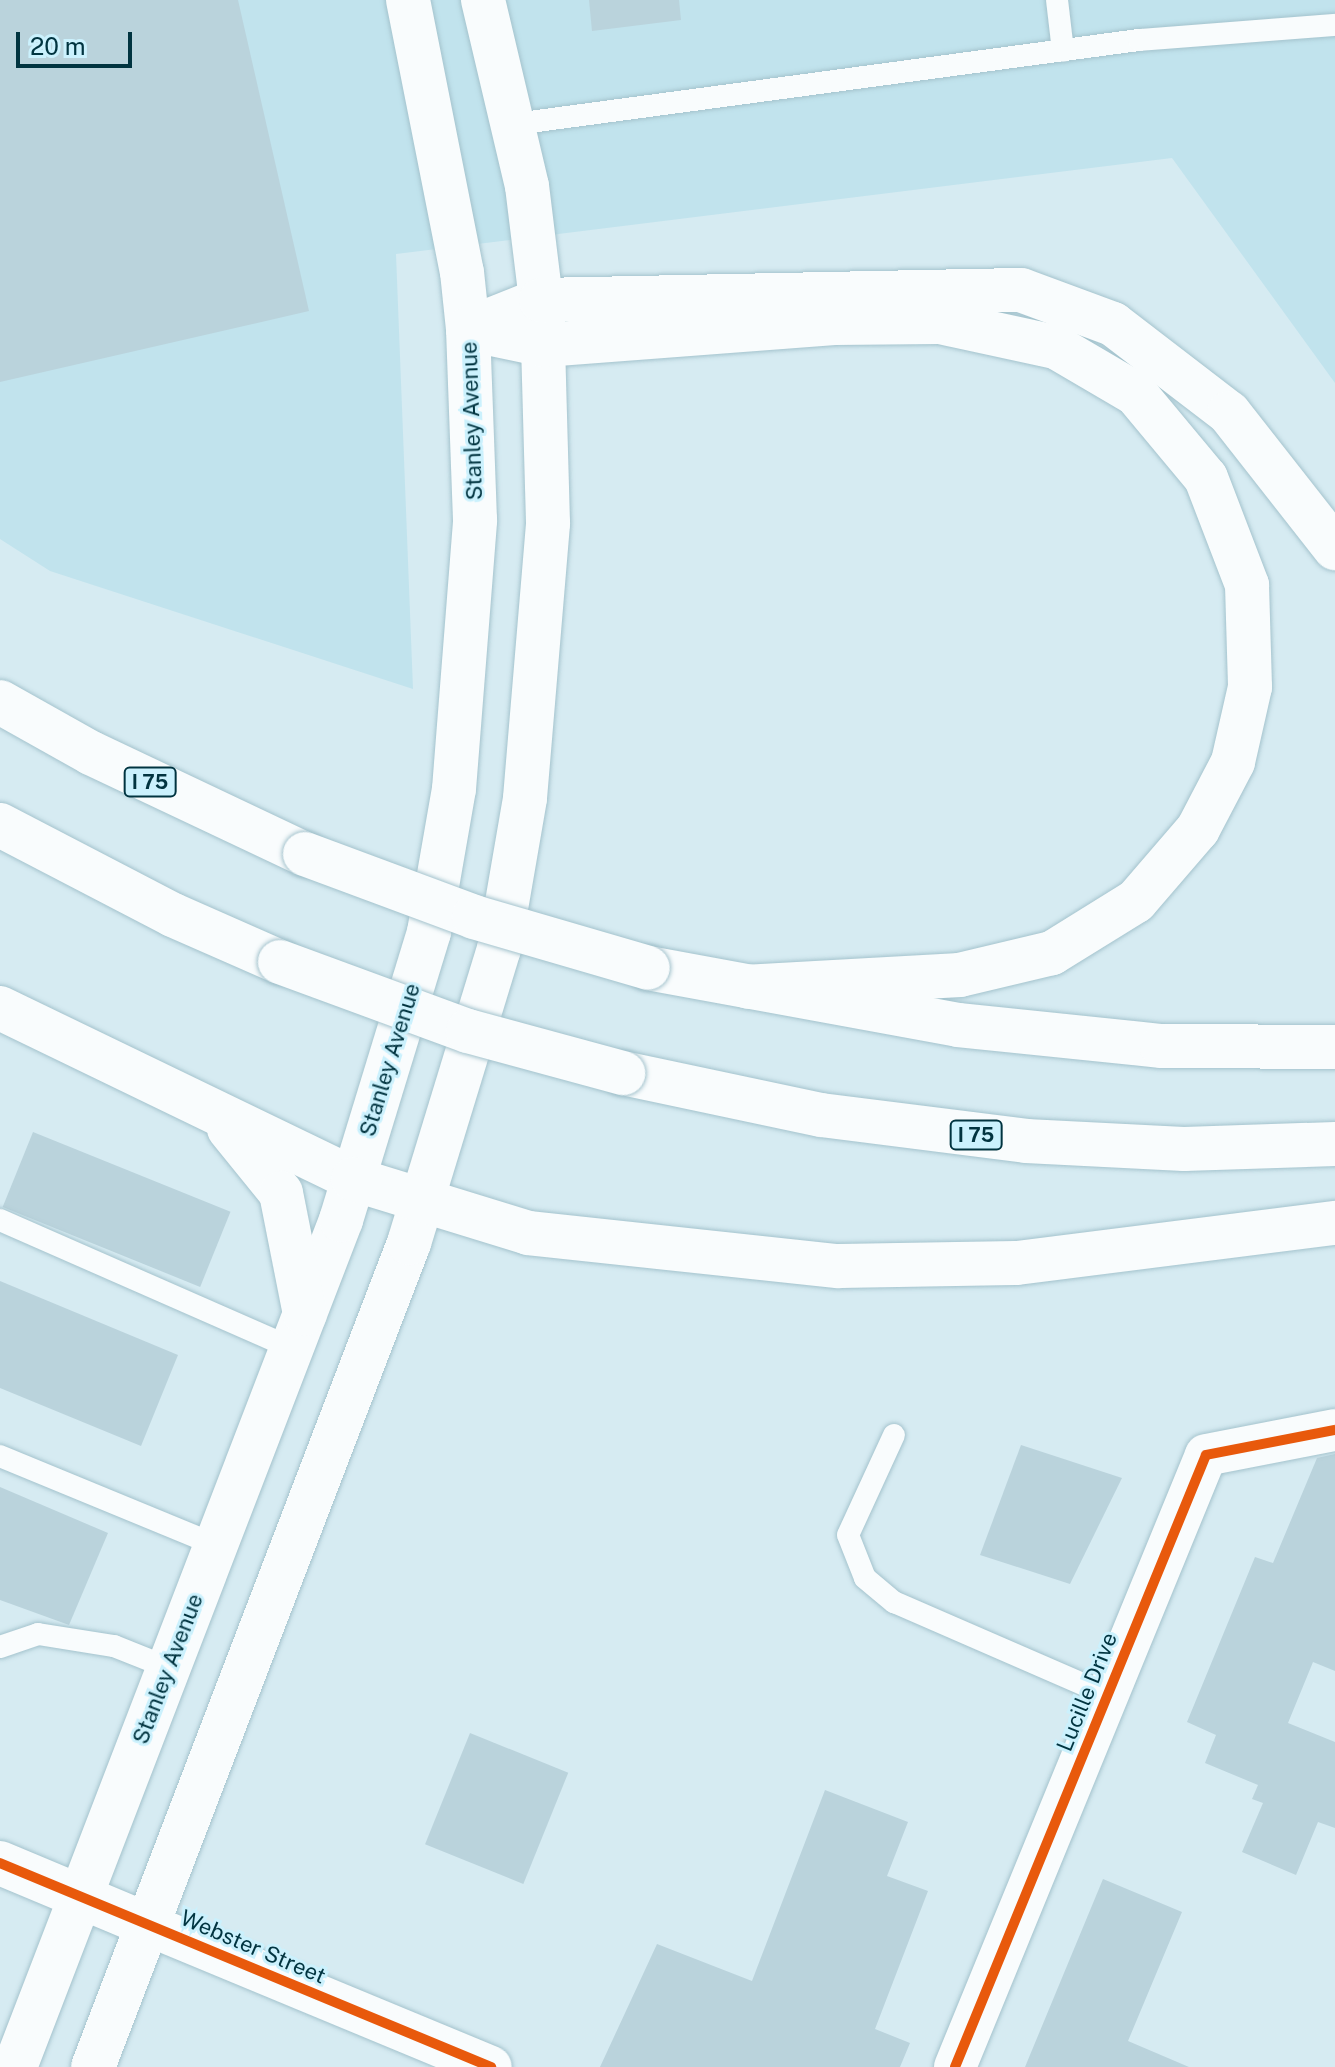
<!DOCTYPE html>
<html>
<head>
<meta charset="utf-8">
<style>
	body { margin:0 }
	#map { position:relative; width:1335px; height:2067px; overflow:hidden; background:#d6ebf2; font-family:"Public Sans",sans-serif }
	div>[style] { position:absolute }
	.built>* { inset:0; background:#c1e3ed }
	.building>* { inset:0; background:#bad3dc; transform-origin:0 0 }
	.roads { filter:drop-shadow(0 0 2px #a4c3cd) drop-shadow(0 0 2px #a4c3cd) }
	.lane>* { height:22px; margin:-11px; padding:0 11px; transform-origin:11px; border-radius:11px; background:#f9fcfd }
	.street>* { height:42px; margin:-21px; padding:0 21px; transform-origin:21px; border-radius:21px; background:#f9fcfd }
	.secondary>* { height:44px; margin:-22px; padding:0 22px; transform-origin:22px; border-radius:22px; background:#f9fcfd }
	.primary>* { height:44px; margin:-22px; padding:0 22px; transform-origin:22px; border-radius:22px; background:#f9fcfd }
	.highway>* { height:44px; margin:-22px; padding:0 22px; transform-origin:22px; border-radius:22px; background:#f9fcfd }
	.bridges { filter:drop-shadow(0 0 2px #a4c3cd) drop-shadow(0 0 2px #a4c3cd) }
	.highway-bridge>* { height:44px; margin:-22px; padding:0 22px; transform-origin:22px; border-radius:22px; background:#f9fcfd }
	.cycleway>* { height:10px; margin:-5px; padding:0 5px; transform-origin:5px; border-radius:5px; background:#e8590c }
	span { translate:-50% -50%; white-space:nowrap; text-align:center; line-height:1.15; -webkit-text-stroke:6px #cbf1fd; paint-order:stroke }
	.shield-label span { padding:2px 6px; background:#cbf1fd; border:2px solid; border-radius:6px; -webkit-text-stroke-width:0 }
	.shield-label { font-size:20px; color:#013440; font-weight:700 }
	.street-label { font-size:22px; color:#013440 }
	.scale { position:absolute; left:16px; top:32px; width:116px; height:36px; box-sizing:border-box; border:4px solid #013440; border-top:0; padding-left:10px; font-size:24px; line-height:28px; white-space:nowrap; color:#013440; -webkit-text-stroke:6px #cbf1fd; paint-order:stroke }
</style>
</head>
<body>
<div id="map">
	<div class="built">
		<div style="clip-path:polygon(0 0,1335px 0,1335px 383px,1172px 158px,396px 254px,413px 689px,50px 571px,0 539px)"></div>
	</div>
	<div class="building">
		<div style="clip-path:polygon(0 0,238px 0,309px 311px,0 382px)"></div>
		<div style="clip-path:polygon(589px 0,679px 0,681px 20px,592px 31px)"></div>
		<div style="left:33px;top:1132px;width:213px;height:81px;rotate:22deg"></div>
		<div style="clip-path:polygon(0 1281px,178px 1355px,141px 1446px,0 1388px)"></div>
		<div style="clip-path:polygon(1021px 1445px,1122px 1478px,1070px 1584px,980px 1555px)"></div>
		<div style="clip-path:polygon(1335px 1454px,1335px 1671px,1313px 1662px,1288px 1723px,1335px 1742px,1335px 1828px,1318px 1822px,1296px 1875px,1242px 1852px,1263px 1803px,1252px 1799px,1258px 1785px,1205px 1763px,1216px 1735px,1187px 1722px,1255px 1557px,1273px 1563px,1317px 1458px)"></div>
		<div style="clip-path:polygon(0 1487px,108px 1533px,69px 1625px,0 1600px)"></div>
		<div style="left:470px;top:1733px;width:106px;height:120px;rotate:22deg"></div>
		<div style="clip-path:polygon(825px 1790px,908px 1822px,887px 1876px,928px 1891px,875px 2029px,910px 2043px,900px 2067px,600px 2067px,657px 1944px,752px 1981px)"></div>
		<div style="clip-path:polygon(1103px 1879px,1182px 1912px,1128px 2041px,1189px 2067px,1025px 2067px)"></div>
	</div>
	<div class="roads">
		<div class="lane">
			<div style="left:1057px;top:0;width:51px;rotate:83.3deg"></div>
			<div style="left:515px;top:124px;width:630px;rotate:-7.67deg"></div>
			<div style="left:1139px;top:40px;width:197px;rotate:-4.4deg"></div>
			<div style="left:0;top:1220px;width:319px;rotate:23.7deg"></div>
			<div style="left:894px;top:1435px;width:110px;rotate:114.7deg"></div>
			<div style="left:848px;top:1535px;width:46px;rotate:68.4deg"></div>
			<div style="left:865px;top:1578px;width:38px;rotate:40deg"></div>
			<div style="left:894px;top:1602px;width:233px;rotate:23.5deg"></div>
			<div style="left:0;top:1456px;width:234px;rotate:22.4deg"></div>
			<div style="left:0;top:1647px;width:40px;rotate:-18.9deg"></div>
			<div style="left:38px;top:1634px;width:77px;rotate:9deg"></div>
			<div style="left:114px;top:1646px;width:59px;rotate:21.8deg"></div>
		</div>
		<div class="street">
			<div style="left:148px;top:1925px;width:371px;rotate:22.5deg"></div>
			<div style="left:955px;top:2067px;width:661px;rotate:-67.7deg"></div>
			<div style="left:1206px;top:1455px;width:131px;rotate:-11deg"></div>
		</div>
		<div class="secondary">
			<div style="left:408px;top:0;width:277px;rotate:78.8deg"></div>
			<div style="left:462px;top:272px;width:57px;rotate:84deg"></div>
			<div style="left:483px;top:0;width:191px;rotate:76.7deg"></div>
			<div style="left:527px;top:186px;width:115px;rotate:83deg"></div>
			<div style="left:0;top:1863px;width:160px;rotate:22.7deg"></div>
		</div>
		<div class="primary">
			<div style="left:15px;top:2067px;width:908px;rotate:-68.95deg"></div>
			<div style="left:341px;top:1220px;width:301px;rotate:-73deg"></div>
			<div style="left:429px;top:932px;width:145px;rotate:-80.1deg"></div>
			<div style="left:454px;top:789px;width:270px;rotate:-85.5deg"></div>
			<div style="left:475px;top:520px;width:191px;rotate:-92.1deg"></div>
			<div style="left:93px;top:2067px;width:883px;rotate:-69.02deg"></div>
			<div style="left:409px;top:1243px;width:307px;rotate:-73deg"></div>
			<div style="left:499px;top:949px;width:153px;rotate:-80.2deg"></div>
			<div style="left:525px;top:798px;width:276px;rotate:-85.2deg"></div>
			<div style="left:548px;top:523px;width:216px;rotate:-91.6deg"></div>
		</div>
		<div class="highway">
			<div style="left:468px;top:329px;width:78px;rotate:11.9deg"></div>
			<div style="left:544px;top:345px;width:291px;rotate:-4.3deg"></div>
			<div style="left:834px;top:323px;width:106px;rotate:-0.5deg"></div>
			<div style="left:940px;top:322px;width:119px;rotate:12.2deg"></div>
			<div style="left:1056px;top:347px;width:93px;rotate:30.4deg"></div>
			<div style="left:1136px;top:394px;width:109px;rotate:50.2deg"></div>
			<div style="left:1206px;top:478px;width:115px;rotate:69deg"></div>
			<div style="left:1247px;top:585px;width:102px;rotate:88.3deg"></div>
			<div style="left:1250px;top:687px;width:77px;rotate:102.8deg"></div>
			<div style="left:1233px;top:762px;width:76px;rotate:117.6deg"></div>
			<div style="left:1198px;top:829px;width:95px;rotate:130.7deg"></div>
			<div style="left:1136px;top:901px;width:99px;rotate:148.2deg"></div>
			<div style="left:1052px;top:953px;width:95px;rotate:166.6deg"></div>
			<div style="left:960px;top:975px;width:212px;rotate:176.8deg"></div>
			<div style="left:468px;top:329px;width:79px;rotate:-21.7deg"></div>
			<div style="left:541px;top:300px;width:480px;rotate:-1.2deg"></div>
			<div style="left:1021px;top:290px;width:98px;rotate:20.3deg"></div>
			<div style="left:1113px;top:324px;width:146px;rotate:37.5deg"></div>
			<div style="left:1229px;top:413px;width:172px;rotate:51.9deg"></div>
			<div style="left:0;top:702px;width:104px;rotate:29.3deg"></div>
			<div style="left:91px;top:753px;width:237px;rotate:25.3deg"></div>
			<div style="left:0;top:825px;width:195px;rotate:27.5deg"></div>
			<div style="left:173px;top:915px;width:117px;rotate:23.7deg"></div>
			<div style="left:648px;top:968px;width:315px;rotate:10.4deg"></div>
			<div style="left:958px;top:1025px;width:205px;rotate:5.9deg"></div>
			<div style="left:1162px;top:1046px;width:173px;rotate:0.3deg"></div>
			<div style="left:0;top:1008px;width:392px;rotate:25.8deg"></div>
			<div style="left:353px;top:1179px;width:183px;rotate:17.1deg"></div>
			<div style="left:528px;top:1233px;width:313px;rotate:6.1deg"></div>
			<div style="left:839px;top:1266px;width:178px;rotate:-1deg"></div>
			<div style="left:1017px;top:1263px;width:321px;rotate:-7.2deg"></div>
			<div style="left:623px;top:1073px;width:202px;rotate:12deg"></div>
			<div style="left:821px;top:1115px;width:207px;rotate:7.2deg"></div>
			<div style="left:1026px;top:1141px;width:158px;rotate:2.9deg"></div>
			<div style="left:1184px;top:1149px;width:151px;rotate:-1.9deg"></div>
			<div style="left:229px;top:1129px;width:82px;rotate:50.9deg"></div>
			<div style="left:281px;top:1193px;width:123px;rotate:78.8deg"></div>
		</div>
	</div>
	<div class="bridges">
		<div class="highway-bridge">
			<div style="left:305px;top:854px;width:180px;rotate:20.4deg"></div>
			<div style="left:474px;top:917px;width:181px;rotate:16.3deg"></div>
			<div style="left:280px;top:962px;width:200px;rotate:20.2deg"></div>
			<div style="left:468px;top:1031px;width:161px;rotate:15.2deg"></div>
		</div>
	</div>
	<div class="cycleway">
		<div style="left:0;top:1863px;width:532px;rotate:22.56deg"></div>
		<div style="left:955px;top:2067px;width:661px;rotate:-67.7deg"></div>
		<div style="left:1206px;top:1455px;width:131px;rotate:-11deg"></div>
	</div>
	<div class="shield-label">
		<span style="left:150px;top:782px">I 75</span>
		<span style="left:976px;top:1135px">I 75</span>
	</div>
	<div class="street-label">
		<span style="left:472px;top:421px;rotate:-92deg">Stanley Avenue</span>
		<span style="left:390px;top:1060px;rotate:-73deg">Stanley Avenue</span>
		<span style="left:168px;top:1669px;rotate:-69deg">Stanley Avenue</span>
		<span style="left:1087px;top:1692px;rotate:-68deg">Lucille Drive</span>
		<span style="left:253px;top:1947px;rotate:23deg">Webster Street</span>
	</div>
	<div class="scale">20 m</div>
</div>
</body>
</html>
